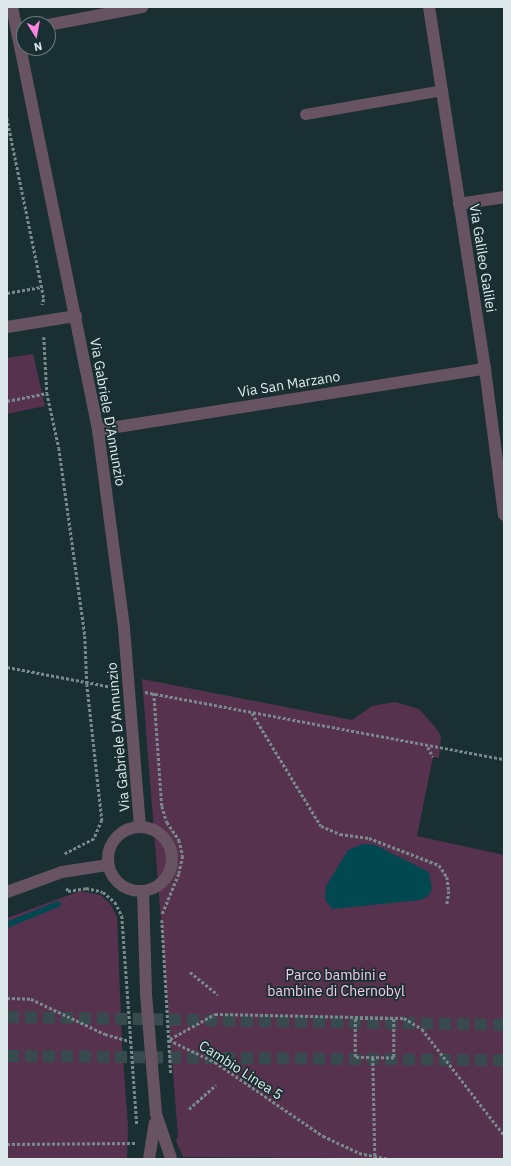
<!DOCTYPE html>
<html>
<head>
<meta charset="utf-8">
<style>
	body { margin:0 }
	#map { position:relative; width:511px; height:1166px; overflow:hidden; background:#1a2f32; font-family:"IBM Plex Sans",sans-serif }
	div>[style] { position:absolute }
	.green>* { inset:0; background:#57324e }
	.water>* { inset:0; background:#014850 }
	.stream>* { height:6px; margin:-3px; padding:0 3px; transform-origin:3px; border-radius:3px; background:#014850 }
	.trunk-tunnel>* { height:12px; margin-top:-6px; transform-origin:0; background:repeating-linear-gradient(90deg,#374b4e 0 12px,transparent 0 18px) }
	.path>* { height:2.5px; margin-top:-1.25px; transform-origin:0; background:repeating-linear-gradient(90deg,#79898c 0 3px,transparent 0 5px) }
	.service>* { height:11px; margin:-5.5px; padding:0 5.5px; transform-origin:5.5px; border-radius:5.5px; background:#685362 }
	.minor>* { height:12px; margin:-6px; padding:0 6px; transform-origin:6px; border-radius:6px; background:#685362 }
	.tertiary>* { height:12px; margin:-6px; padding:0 6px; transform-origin:6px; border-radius:6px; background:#685362 }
	.tertiary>.ring { margin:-6px; padding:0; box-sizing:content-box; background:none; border:12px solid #685362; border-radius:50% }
	span { translate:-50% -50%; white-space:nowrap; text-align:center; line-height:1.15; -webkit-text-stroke:3.5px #1a2f32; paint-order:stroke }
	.street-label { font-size:14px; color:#dde9eb }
	.park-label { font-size:14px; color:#f8ccec }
	.frame { position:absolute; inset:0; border:8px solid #dde9eb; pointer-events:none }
	.north { position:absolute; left:16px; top:16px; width:40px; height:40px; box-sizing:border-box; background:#1a2f32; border:1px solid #68797c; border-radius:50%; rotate:169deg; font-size:11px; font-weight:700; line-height:16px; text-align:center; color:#dde9eb }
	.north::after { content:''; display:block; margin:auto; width:14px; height:18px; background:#fd86e2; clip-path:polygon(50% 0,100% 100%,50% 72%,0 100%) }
</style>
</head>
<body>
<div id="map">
	<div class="green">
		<div style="clip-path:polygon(33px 354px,45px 406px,7px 414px,7px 358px)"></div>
		<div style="clip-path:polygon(142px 679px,352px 720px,372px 706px,395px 702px,419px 709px,436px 728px,441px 736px,439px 758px,433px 757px,417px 836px,504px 855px,504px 1159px,183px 1157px,176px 1141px,178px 1136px)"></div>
		<div style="clip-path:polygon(80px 891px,101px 895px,111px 905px,117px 917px,122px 1043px,128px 1127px,127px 1159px,7px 1159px,7px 918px)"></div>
	</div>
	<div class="water">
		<div style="clip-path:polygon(363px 844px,375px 845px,429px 872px,432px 889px,428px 896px,421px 900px,332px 909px,325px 899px,326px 886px,348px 850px)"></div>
	</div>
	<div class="stream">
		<div style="left:7px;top:925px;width:55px;rotate:-22.4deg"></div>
	</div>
	<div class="trunk-tunnel">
		<div style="left:7px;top:1017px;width:497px;rotate:0.9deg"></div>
		<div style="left:7px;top:1056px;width:497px;rotate:0.5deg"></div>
	</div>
	<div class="path">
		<div style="left:7px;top:118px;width:185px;rotate:78.4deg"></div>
		<div style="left:44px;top:299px;width:6px;rotate:108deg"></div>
		<div style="left:7px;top:293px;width:36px;rotate:-10deg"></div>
		<div style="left:44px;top:337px;width:56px;rotate:86.9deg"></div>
		<div style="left:47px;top:393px;width:56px;rotate:77.7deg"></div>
		<div style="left:59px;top:448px;width:190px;rotate:82.1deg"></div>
		<div style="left:85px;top:636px;width:48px;rotate:87.6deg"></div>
		<div style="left:87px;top:684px;width:137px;rotate:83.7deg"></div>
		<div style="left:102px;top:820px;width:21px;rotate:113deg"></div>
		<div style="left:94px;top:839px;width:33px;rotate:153deg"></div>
		<div style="left:7px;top:401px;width:41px;rotate:-11.3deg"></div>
		<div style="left:7px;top:667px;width:107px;rotate:10.8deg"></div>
		<div style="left:145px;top:692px;width:365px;rotate:10.6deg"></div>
		<div style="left:154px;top:693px;width:113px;rotate:86deg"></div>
		<div style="left:162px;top:806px;width:17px;rotate:73deg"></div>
		<div style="left:167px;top:822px;width:22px;rotate:56deg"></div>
		<div style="left:179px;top:840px;width:16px;rotate:76deg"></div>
		<div style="left:183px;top:856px;width:18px;rotate:103deg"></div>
		<div style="left:179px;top:874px;width:44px;rotate:112.5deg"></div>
		<div style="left:252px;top:713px;width:132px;rotate:58.6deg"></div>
		<div style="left:321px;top:826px;width:21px;rotate:23deg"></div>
		<div style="left:340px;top:834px;width:29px;rotate:8deg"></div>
		<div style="left:369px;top:838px;width:75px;rotate:21.1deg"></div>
		<div style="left:439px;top:865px;width:14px;rotate:56deg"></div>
		<div style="left:447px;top:877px;width:14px;rotate:82deg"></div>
		<div style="left:449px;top:891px;width:14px;rotate:98deg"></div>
		<div style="left:428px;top:747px;width:11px;rotate:63deg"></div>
		<div style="left:67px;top:888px;width:3px;rotate:72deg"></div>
		<div style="left:68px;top:891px;width:18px;rotate:-9deg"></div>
		<div style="left:86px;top:888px;width:17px;rotate:13deg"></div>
		<div style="left:103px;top:892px;width:16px;rotate:40deg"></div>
		<div style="left:115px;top:902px;width:16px;rotate:63deg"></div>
		<div style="left:122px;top:916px;width:210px;rotate:85.9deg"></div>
		<div style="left:162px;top:920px;width:155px;rotate:86.7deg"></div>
		<div style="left:190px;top:972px;width:36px;rotate:39deg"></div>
		<div style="left:7px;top:998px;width:24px;rotate:2deg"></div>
		<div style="left:31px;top:999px;width:82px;rotate:25.3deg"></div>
		<div style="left:105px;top:1034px;width:26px;rotate:16deg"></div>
		<div style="left:355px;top:1019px;width:39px"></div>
		<div style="left:394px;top:1019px;width:39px;rotate:90deg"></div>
		<div style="left:394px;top:1058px;width:39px;rotate:-179deg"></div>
		<div style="left:355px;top:1057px;width:38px;rotate:-90deg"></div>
		<div style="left:170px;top:1039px;width:51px;rotate:-29.1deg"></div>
		<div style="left:215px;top:1014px;width:189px;rotate:1.2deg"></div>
		<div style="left:404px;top:1018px;width:21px;rotate:31deg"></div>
		<div style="left:422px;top:1029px;width:134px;rotate:52.3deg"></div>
		<div style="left:169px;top:1040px;width:51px;rotate:25.6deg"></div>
		<div style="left:215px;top:1062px;width:131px;rotate:34.4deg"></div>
		<div style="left:323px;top:1136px;width:40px;rotate:25deg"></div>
		<div style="left:359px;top:1153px;width:32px;rotate:11deg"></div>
		<div style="left:373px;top:1058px;width:98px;rotate:88.8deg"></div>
		<div style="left:189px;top:1109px;width:36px;rotate:-42deg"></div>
		<div style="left:7px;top:1144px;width:128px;rotate:-0.4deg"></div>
	</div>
	<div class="service">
		<div style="left:305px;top:114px;width:139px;rotate:-9.9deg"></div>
	</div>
	<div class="minor">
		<div style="left:12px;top:7px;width:432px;rotate:78.5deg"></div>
		<div style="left:98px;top:430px;width:200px;rotate:82.5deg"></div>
		<div style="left:124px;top:628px;width:199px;rotate:85.4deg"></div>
		<div style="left:429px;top:7px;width:366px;rotate:81.2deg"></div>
		<div style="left:485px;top:369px;width:147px;rotate:82.6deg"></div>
		<div style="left:48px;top:25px;width:96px;rotate:-10.8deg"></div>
		<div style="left:459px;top:204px;width:46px;rotate:-8.8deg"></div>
		<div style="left:7px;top:327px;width:70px;rotate:-9.1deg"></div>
		<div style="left:98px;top:430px;width:392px;rotate:-9deg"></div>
	</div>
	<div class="tertiary">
		<div class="ring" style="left:108px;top:827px;width:52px;height:52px"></div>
		<div style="left:143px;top:891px;width:103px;rotate:88.3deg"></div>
		<div style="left:146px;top:994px;width:120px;rotate:85.2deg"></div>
		<div style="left:156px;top:1114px;width:46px;rotate:71.2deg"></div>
		<div style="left:7px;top:892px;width:59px;rotate:-20deg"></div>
		<div style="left:62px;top:872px;width:47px;rotate:-8.7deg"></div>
		<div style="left:149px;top:1159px;width:36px;rotate:-81deg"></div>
	</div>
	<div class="street-label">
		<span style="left:483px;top:258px;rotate:81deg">Via Galileo Galilei</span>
		<span style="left:289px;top:384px;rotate:-9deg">Via San Marzano</span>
		<span style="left:108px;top:412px;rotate:80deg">Via Gabriele D'Annunzio</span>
		<span style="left:118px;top:737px;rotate:-95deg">Via Gabriele D'Annunzio</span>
		<span style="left:241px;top:1070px;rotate:33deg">Cambio Linea 5</span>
	</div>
	<div class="park-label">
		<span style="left:336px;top:983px">Parco bambini e<br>bambine di Chernobyl</span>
	</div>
	<div class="frame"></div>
	<div class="north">N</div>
</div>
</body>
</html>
